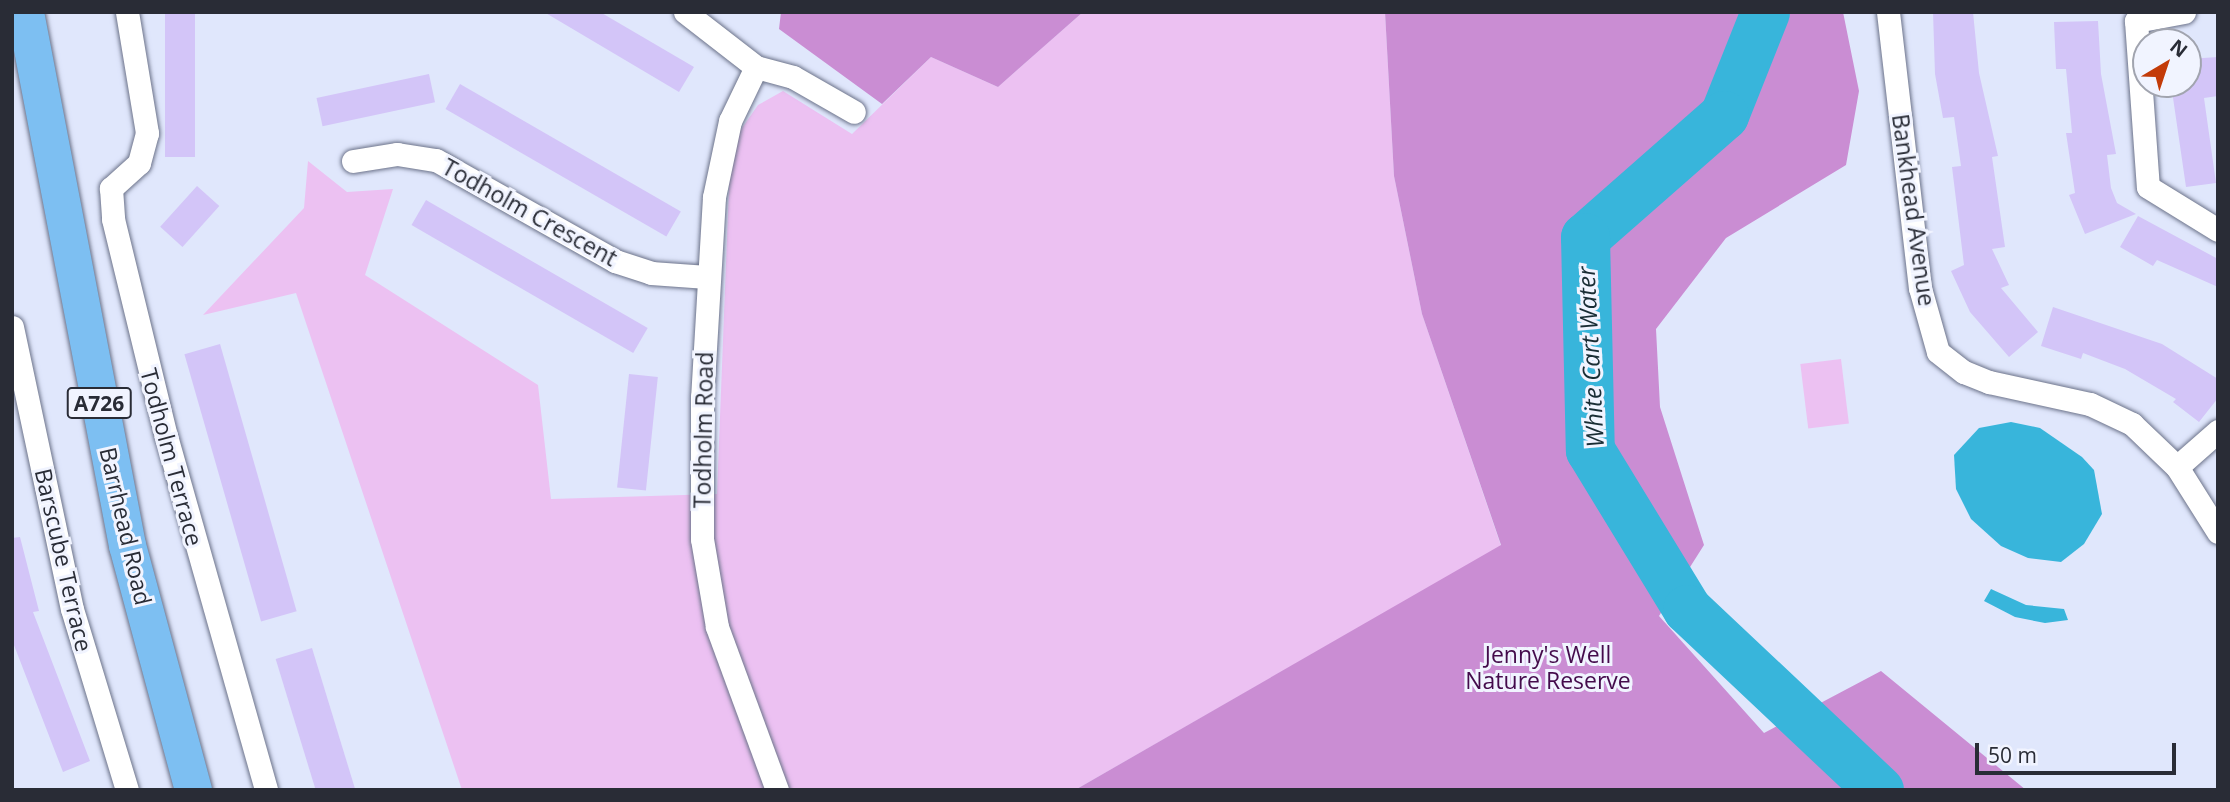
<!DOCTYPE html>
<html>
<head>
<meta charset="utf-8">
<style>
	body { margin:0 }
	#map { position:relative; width:2230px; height:802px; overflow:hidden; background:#e0e7fc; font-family:"Open Sans",sans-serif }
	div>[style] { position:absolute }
	.green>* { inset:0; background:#ecc1f2; transform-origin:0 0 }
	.forest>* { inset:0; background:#ca8dd3 }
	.water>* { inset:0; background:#38b5db }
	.river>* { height:49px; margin:-24.5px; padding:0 24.5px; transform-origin:24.5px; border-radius:24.5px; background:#38b5db }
	.building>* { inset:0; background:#d3c5f8; transform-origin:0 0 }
	.roads { filter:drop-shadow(0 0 2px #6c738a) drop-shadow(0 0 2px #6c738a) }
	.minor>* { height:23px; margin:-11.5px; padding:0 11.5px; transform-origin:11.5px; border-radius:11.5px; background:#fff }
	.primary>* { height:37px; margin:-18.5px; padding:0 18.5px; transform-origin:18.5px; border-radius:18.5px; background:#7dbff2 }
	span { translate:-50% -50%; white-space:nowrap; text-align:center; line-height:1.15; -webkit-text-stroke:6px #f1f4ff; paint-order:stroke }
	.shield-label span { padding:2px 5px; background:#f1f4ff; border:2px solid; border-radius:5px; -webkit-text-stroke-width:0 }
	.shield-label { font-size:21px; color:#292c36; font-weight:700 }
	.street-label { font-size:23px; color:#292c36 }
	.park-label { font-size:23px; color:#440b4c }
	.water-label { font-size:24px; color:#192d35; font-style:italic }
	.frame { position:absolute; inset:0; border:14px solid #292c36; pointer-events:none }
	.north { position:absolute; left:2132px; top:28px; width:70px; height:70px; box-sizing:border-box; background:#f1f4ff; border:2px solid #a1a4af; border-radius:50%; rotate:39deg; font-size:19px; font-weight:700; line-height:28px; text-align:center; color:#292c36 }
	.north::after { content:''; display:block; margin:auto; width:24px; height:32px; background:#c33b09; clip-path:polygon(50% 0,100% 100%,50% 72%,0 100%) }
	.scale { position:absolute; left:1975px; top:743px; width:201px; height:32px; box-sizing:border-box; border:4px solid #292c36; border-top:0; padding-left:9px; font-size:21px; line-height:24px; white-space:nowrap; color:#292c36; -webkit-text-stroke:5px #f1f4ff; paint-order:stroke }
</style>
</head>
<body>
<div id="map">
	<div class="green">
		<div style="clip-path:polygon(1083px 12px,1385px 12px,1394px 176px,1422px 314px,1501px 546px,1075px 790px,462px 790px,296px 293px,203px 315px,304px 208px,308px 161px,347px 192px,393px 189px,365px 275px,538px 385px,551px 499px,717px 494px,730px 161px,740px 131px,758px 105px,783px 91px,852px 134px,931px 57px,998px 87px)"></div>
		<div style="left:1841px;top:359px;width:65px;height:41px;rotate:83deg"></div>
	</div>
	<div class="forest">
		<div style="clip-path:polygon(781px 12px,1083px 12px,998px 87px,931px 57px,882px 104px,779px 29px)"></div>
		<div style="clip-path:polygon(1385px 12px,1843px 12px,1859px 91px,1846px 165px,1726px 238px,1656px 329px,1660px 407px,1704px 545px,1659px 616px,1764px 733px,1881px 671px,2026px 790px,1075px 790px,1501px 545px,1422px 314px,1394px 176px)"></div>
	</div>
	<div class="water">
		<div style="clip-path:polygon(2011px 422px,2040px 428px,2082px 457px,2094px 470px,2102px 514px,2084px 544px,2061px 562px,2028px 558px,2001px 546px,1971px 519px,1956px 489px,1954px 455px,1979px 428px)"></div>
		<div style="clip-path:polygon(1991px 589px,2026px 605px,2064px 609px,2068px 620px,2045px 623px,2015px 617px,1984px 601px)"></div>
	</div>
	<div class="river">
		<div style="left:1765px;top:12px;width:111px;rotate:111.7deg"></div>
		<div style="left:1724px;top:115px;width:185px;rotate:138.7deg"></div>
		<div style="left:1585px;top:237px;width:213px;rotate:88.7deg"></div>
		<div style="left:1590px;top:450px;width:186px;rotate:58.6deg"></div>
		<div style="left:1687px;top:609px;width:264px;rotate:43.3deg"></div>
	</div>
	<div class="building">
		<div style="left:165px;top:12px;width:30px;height:145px"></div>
		<div style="clip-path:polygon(544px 12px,600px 12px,694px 67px,679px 92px)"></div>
		<div style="clip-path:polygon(1933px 12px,1973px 12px,1979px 73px,1998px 156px,1992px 157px,2005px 247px,1992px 249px,2009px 285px,2001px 288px,2038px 332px,2009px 357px,1970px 312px,1951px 271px,1964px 265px,1952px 167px,1961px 166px,1954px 117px,1943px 118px,1935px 74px)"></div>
		<div style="clip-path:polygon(2098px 21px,2101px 74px,2116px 154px,2107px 155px,2111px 188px,2117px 203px,2136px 214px,2085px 234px,2069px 195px,2075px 193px,2066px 133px,2072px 133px,2066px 69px,2056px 69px,2054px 22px)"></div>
		<div style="clip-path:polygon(2218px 57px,2218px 96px,2204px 98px,2216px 183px,2186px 187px,2171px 84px,2188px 84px,2188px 59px)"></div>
		<div style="left:429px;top:74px;width:29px;height:115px;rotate:78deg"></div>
		<div style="left:460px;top:84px;width:255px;height:29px;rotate:30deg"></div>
		<div style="left:197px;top:186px;width:30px;height:55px;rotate:42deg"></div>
		<div style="left:426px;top:200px;width:256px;height:29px;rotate:30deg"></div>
		<div style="clip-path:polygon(2138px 216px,2218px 259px,2218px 287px,2157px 260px,2153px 266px,2120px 247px)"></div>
		<div style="clip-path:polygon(2053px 307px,2162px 344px,2218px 379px,2218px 398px,2199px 422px,2173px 402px,2176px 399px,2125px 369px,2083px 353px,2081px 359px,2041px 346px)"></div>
		<div style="left:220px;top:344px;width:278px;height:37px;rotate:74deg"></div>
		<div style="left:629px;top:374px;width:29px;height:114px;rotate:6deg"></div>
		<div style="clip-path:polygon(20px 537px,39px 611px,33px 612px,90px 761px,63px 772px,12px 640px,12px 538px)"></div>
		<div style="left:312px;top:648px;width:149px;height:38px;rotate:73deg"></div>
	</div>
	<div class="roads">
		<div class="minor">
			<div style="left:127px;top:12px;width:123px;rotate:80.6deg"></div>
			<div style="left:147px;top:133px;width:31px;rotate:105deg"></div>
			<div style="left:139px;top:163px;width:38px;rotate:138deg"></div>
			<div style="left:111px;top:188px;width:31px;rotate:86deg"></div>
			<div style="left:113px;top:219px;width:223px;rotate:76.3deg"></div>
			<div style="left:166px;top:436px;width:368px;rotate:74.2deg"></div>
			<div style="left:685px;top:12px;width:90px;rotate:37.8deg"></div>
			<div style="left:756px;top:67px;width:38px;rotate:15deg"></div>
			<div style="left:793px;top:77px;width:70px;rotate:29.8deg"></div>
			<div style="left:1888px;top:12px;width:278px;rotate:83.4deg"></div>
			<div style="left:1920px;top:288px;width:66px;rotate:74.3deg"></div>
			<div style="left:1938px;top:352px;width:33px;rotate:38deg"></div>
			<div style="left:1964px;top:372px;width:27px;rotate:22deg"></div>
			<div style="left:1989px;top:382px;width:103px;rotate:12.3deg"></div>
			<div style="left:2090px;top:404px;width:47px;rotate:25.5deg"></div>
			<div style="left:2132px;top:424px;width:62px;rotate:43.7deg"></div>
			<div style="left:2177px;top:467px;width:77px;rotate:57.8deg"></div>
			<div style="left:2184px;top:12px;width:49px;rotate:169.4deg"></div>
			<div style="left:2136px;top:21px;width:166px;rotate:85.9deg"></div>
			<div style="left:2148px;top:187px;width:82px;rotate:31.6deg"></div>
			<div style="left:756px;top:67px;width:60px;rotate:115.7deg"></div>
			<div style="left:730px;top:121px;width:78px;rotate:101.9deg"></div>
			<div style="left:714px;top:197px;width:200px;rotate:93.4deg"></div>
			<div style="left:702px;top:397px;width:142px;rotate:90deg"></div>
			<div style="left:702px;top:539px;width:89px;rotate:80.3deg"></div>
			<div style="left:717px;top:627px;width:174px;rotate:69.8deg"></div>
			<div style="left:353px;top:161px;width:45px;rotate:-9deg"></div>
			<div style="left:397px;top:154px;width:39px;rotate:9deg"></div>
			<div style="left:436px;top:160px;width:206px;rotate:29.4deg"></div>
			<div style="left:615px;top:261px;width:38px;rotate:18deg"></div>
			<div style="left:651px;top:273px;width:56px;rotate:4.1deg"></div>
			<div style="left:12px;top:327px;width:288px;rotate:78deg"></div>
			<div style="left:72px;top:609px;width:189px;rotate:73.1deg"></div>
			<div style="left:2177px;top:467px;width:55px;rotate:-41.3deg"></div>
		</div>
		<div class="primary">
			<div style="left:25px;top:12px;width:543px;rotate:79.17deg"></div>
			<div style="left:127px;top:545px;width:254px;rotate:74.9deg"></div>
		</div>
	</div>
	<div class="shield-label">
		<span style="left:99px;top:403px">A726</span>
	</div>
	<div class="street-label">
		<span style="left:1914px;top:210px;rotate:82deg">Bankhead Avenue</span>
		<span style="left:530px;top:212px;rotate:29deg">Todholm Crescent</span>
		<span style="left:703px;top:430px;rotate:-89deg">Todholm Road</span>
		<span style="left:172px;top:457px;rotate:75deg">Todholm Terrace</span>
		<span style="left:126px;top:526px;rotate:77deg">Barrhead Road</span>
		<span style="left:64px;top:560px;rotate:77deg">Barscube Terrace</span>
	</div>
	<div class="park-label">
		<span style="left:1548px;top:667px">Jenny's Well<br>Nature Reserve</span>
	</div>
	<div class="water-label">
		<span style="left:1590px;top:357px;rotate:-93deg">White Cart Water</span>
	</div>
	<div class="frame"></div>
	<div class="north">N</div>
	<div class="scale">50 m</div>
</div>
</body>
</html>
